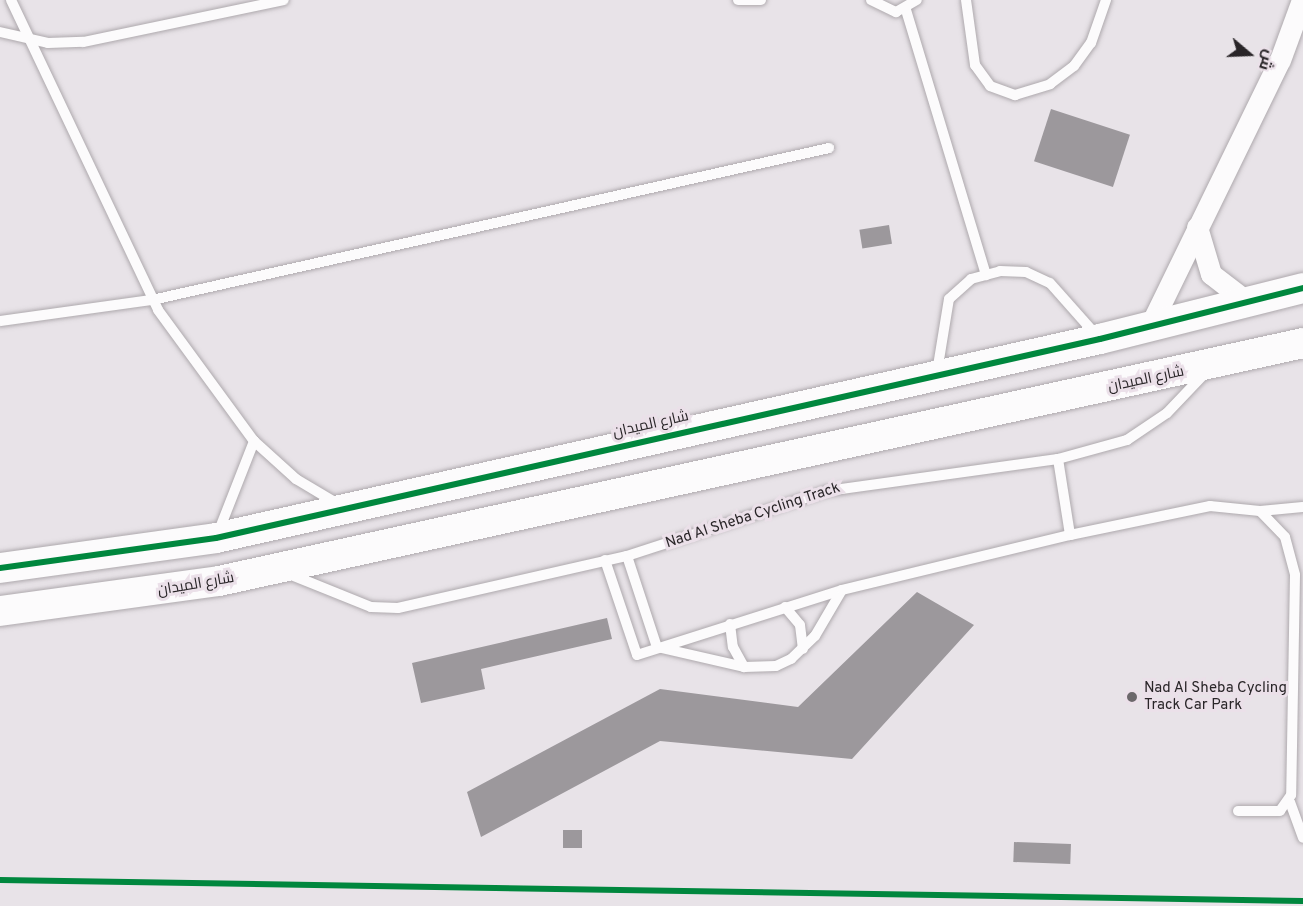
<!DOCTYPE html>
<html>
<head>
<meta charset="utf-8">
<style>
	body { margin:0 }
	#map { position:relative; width:1303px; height:906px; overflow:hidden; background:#e8e3e8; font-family:Overpass,Cairo,sans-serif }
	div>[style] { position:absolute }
	.building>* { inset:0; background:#9c989c; transform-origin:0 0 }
	.roads { filter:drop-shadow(0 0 2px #aea9ad) drop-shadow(0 0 2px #aea9ad) }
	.lane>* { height:10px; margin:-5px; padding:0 5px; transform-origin:5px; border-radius:5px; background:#fcfbfc }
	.street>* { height:21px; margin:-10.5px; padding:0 10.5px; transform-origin:10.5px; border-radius:10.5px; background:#fcfbfc }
	.secondary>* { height:30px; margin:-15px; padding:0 15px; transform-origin:15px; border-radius:15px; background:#fcfbfc }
	.cycleway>* { height:6px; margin:-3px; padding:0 3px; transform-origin:3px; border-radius:3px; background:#00873e }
	.dots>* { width:16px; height:16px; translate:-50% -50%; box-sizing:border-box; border:3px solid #ebe0e9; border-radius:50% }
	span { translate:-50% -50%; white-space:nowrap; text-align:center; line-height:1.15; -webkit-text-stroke:6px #ebe0e9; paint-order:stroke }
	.street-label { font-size:15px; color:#292528 }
	.poi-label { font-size:15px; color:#292528 }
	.left { translate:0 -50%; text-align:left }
	.north { position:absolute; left:1219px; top:24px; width:60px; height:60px; -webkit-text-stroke:4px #ebe0e9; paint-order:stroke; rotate:109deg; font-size:16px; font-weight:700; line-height:24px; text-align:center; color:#292528 }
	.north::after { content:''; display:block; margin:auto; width:21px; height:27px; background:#292528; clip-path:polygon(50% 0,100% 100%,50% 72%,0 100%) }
</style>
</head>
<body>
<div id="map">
	<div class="building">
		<div style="left:1051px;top:109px;width:83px;height:55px;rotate:18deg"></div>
		<div style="left:889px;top:225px;width:19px;height:30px;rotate:81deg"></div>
		<div style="clip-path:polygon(917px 592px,974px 625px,852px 759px,660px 741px,481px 837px,467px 792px,660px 689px,798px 707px)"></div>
		<div style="clip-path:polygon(607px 618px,612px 639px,481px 669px,485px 689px,421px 703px,412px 663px)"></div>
		<div style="left:563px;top:830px;width:19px;height:18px"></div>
		<div style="left:1014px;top:842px;width:57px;height:20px;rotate:2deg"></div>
	</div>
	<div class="roads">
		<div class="lane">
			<div style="left:11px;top:0;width:343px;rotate:64.6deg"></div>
			<div style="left:158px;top:310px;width:162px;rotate:53.8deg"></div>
			<div style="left:254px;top:441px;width:57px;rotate:42.1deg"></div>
			<div style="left:296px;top:479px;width:49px;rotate:30.8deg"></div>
			<div style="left:738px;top:0;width:23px"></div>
			<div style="left:871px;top:0;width:28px;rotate:26deg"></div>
			<div style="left:896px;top:12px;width:24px;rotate:-30deg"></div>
			<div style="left:966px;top:0;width:66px;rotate:82.1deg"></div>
			<div style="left:975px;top:65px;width:26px;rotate:54deg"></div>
			<div style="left:990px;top:86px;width:27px;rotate:20deg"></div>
			<div style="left:1015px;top:95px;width:37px;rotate:-17deg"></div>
			<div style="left:1050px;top:84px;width:30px;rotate:-37deg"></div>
			<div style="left:1074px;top:66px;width:29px;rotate:-54deg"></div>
			<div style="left:1091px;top:43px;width:46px;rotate:-70.8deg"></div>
			<div style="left:906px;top:10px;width:277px;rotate:73.2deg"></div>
			<div style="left:0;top:32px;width:49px;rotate:12.9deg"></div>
			<div style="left:48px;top:43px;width:35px;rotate:-2deg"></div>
			<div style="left:83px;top:42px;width:205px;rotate:-11.8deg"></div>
			<div style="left:0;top:321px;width:153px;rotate:-7.9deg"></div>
			<div style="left:152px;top:300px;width:694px;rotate:-12.65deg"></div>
			<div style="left:937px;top:372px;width:74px;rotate:-80.7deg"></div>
			<div style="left:949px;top:299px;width:30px;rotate:-42deg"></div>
			<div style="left:971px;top:279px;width:30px;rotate:-15deg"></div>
			<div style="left:1000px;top:271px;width:26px;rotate:2deg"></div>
			<div style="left:1026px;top:272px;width:26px;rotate:25deg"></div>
			<div style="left:1050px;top:283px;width:72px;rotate:48.4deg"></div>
			<div style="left:1058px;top:459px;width:77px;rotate:81deg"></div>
			<div style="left:1260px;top:511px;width:43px;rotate:-5.3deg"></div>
			<div style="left:218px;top:533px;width:99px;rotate:-68.6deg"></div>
			<div style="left:627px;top:556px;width:96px;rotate:71.8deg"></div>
			<div style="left:657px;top:647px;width:89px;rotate:12.9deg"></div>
			<div style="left:744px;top:667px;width:32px;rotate:-2deg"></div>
			<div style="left:776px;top:666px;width:17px;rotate:-25deg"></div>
			<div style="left:791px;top:659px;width:33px;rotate:-44deg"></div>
			<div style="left:815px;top:636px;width:53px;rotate:-59.6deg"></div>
			<div style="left:605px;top:560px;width:100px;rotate:71.4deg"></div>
			<div style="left:637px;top:655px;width:215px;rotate:-17.6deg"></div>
			<div style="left:842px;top:590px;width:235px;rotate:-13.6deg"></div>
			<div style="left:1070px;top:535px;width:143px;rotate:-11.7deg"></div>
			<div style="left:1210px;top:506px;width:50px;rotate:5.7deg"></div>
			<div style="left:1260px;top:511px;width:36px;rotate:46deg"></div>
			<div style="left:1285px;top:537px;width:39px;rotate:75deg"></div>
			<div style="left:1295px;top:575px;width:220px;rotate:91deg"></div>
			<div style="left:1291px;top:795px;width:19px;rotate:125deg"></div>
			<div style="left:1280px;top:811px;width:42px;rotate:180deg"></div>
			<div style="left:289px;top:574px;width:88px;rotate:21.9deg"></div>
			<div style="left:371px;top:607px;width:27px;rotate:2deg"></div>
			<div style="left:398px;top:608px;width:235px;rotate:-12.8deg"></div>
			<div style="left:627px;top:556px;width:210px;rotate:-18deg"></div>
			<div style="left:827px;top:491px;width:233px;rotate:-7.9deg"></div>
			<div style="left:1058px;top:459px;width:72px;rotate:-15.4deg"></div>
			<div style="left:1127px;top:440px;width:48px;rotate:-34deg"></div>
			<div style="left:1167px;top:413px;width:57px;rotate:-46.4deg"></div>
			<div style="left:785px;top:607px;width:23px;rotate:50deg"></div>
			<div style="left:800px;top:625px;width:24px;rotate:83deg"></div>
			<div style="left:730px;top:624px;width:23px;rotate:83deg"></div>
			<div style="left:733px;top:647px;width:23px;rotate:61deg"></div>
			<div style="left:1290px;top:802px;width:38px;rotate:70deg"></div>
		</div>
		<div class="street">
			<div style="left:1197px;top:227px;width:49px;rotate:73.4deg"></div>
			<div style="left:1211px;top:274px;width:49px;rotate:37.6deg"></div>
			<div style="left:1149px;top:328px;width:298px;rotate:-64deg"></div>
			<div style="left:1280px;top:60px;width:64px;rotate:-69.9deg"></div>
		</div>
		<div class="secondary">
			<div style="left:0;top:568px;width:218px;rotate:-7.9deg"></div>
			<div style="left:216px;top:538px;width:906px;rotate:-12.69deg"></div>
			<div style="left:1100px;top:339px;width:209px;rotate:-14.1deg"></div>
			<div style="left:0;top:611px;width:221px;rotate:-7.8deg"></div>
			<div style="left:219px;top:581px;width:1110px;rotate:-12.38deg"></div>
		</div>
	</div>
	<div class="cycleway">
		<div style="left:0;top:568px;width:218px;rotate:-7.9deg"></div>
		<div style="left:216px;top:538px;width:906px;rotate:-12.69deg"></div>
		<div style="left:1100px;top:339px;width:209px;rotate:-14.1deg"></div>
		<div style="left:0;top:880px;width:1303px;rotate:0.92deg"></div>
	</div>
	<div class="dots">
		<div style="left:1132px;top:697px;background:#6c686b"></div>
	</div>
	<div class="street-label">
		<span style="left:1146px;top:380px;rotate:-12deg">شارع الميدان</span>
		<span style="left:651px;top:425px;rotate:-13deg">شارع الميدان</span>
		<span style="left:753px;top:516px;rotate:-18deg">Nad Al Sheba Cycling Track</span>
		<span style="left:196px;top:585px;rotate:-10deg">شارع الميدان</span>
	</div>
	<div class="poi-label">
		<span class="left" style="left:1144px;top:697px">Nad Al Sheba Cycling<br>Track Car Park</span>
	</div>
	<div class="north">ش</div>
</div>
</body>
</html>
